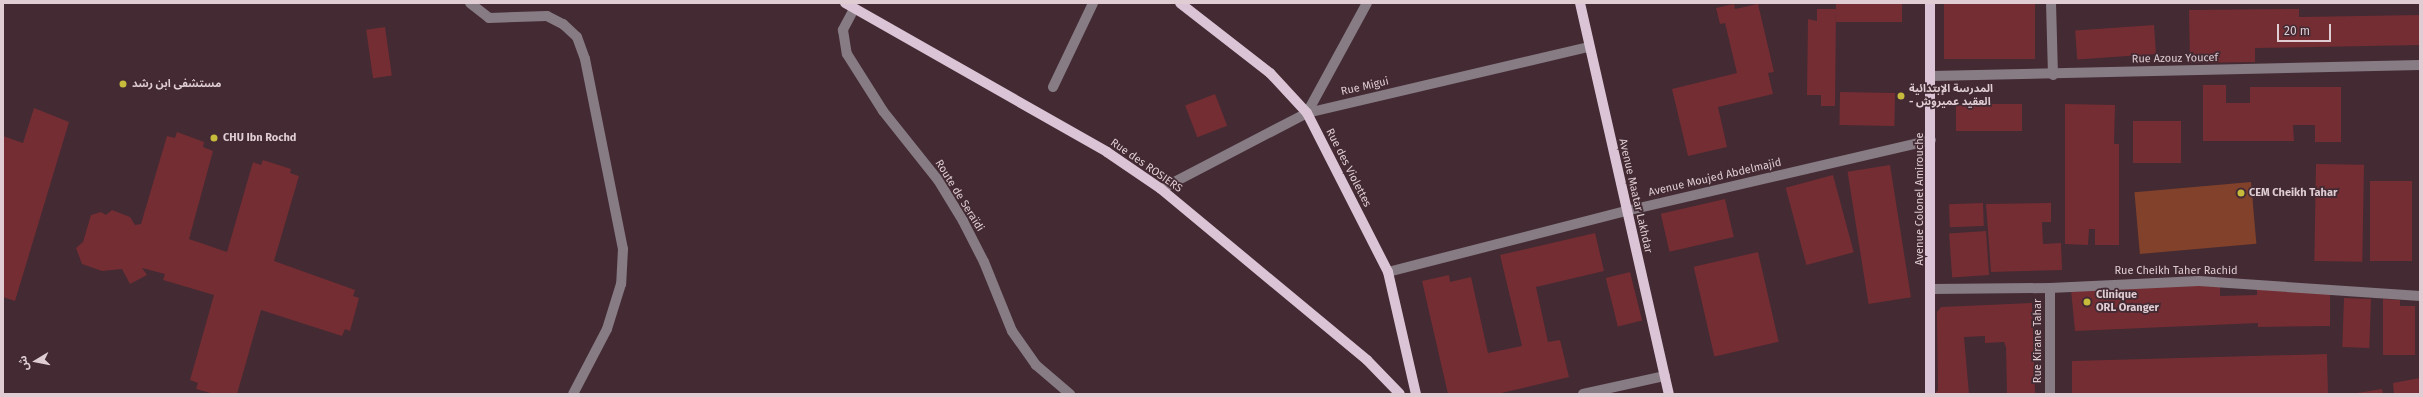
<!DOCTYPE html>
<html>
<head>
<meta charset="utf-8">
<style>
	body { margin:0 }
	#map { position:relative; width:2423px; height:397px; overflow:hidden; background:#432a33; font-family:"Fira Sans","Noto Sans Arabic",sans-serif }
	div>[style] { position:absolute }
	.green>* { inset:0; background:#81412b; transform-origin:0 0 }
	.building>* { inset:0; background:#742d33; transform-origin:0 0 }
	.minor>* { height:10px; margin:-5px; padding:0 5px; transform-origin:5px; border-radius:5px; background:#877b84 }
	.major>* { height:10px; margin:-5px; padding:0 5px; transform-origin:5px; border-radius:5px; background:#dbc4d5 }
	.dots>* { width:11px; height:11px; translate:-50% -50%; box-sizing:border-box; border:2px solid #432a33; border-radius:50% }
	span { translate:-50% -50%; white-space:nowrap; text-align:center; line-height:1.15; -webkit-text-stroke:3.5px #432a33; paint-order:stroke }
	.street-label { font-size:11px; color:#dfcdd3 }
	.poi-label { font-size:11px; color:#dfcdd3; font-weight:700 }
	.left { translate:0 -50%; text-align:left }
	.frame { position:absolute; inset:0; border:4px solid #dfcdd3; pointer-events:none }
	.north { position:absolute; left:16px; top:341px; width:40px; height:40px; -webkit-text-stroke:3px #432a33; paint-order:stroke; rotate:260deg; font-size:11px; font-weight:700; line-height:16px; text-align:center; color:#dfcdd3 }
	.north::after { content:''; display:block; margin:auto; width:14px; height:18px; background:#dfcdd3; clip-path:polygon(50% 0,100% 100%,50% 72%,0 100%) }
	.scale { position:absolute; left:2277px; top:24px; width:54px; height:18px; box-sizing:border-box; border:2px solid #dfcdd3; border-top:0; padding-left:5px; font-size:12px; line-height:14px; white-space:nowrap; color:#dfcdd3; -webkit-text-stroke:3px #432a33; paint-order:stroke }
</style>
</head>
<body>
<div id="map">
	<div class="green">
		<div style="left:2251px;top:182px;width:62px;height:117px;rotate:85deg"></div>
	</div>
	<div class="building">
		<div style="left:1836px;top:3px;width:66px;height:19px"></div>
		<div style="left:1944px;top:3px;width:91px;height:56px"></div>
		<div style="clip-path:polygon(1734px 4px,1735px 9px,1758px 4px,1774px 72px,1768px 73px,1773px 94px,1718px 107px,1727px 147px,1688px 156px,1672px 89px,1737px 73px,1725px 23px,1720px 24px,1716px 8px)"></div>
		<div style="clip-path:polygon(1817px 9px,1836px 9px,1835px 106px,1821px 106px,1821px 95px,1807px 95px,1808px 19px,1817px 21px)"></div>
		<div style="clip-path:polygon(2299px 9px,2299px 17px,2420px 15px,2420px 45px,2255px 48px,2255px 62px,2190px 63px,2189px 10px)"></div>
		<div style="left:2154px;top:25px;width:29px;height:79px;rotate:86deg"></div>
		<div style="left:385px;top:27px;width:49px;height:19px;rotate:82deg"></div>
		<div style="clip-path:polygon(2203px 85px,2226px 85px,2226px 103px,2250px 103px,2250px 87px,2341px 87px,2341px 142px,2315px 142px,2315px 125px,2293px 125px,2294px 141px,2203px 141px)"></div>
		<div style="left:1840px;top:92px;width:55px;height:33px;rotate:1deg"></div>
		<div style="left:1215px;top:94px;width:34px;height:32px;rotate:69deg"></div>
		<div style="left:1956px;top:104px;width:66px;height:27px"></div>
		<div style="clip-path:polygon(2065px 104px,2115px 105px,2114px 144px,2119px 144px,2119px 245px,2095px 245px,2095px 229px,2089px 229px,2088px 245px,2065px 244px)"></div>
		<div style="clip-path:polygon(34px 108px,69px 122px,15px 301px,3px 297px,3px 136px,23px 143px)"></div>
		<div style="left:2133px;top:121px;width:48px;height:42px"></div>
		<div style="clip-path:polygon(177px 132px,204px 142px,203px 147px,213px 151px,189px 239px,227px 252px,253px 162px,261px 165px,263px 160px,291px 169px,290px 173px,299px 176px,274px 261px,355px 290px,353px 296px,359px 298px,350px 331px,345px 329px,342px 336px,261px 310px,237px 394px,214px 394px,196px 389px,198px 383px,190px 380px,214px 295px,163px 280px,165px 274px,142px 268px,147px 275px,130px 284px,122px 269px,102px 271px,82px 264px,76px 248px,83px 242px,91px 215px,101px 212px,106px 215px,112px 210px,130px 217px,135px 225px,141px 224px,167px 136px,175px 138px)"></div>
		<div style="left:2316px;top:164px;width:48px;height:97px;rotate:1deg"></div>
		<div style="left:1890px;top:165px;width:134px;height:43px;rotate:81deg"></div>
		<div style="left:1833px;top:175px;width:80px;height:49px;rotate:75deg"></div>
		<div style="left:2370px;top:181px;width:42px;height:80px"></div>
		<div style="left:1725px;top:199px;width:39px;height:66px;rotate:77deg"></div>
		<div style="left:1983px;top:203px;width:23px;height:34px;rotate:88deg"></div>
		<div style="clip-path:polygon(2051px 203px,2051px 222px,2042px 222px,2043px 244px,2061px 243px,2062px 270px,1991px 272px,1986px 204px)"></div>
		<div style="left:1986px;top:231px;width:44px;height:37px;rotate:86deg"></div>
		<div style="clip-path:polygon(1595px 233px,1604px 271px,1536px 287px,1548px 342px,1560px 340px,1569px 377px,1497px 394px,1448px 394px,1422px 281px,1449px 275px,1450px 282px,1471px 277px,1488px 353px,1522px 346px,1500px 255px)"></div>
		<div style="left:1758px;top:252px;width:92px;height:66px;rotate:77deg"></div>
		<div style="left:1630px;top:272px;width:50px;height:25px;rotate:76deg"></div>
		<div style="clip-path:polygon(2220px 285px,2220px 296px,2257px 295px,2257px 290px,2330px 290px,2330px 326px,2258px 327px,2258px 323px,2075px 331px,2071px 290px)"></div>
		<div style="left:2344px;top:298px;width:27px;height:49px;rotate:2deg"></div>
		<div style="clip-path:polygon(2383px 299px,2400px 300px,2400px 306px,2415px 306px,2415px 355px,2383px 355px)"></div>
		<div style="clip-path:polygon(2032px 303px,2035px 394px,2007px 394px,2006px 347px,2004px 342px,1985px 343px,1985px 336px,1964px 337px,1969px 394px,1935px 394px,1938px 390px,1937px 312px,1941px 307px)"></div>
		<div style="clip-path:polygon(2327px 354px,2328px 394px,2072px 394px,2072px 361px)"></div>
		<div style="clip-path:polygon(2420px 378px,2420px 394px,2394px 394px,2393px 383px)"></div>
		<div style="clip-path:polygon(2382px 389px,2383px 394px,2357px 394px,2357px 393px)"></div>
	</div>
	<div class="minor">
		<div style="left:470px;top:3px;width:24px;rotate:38deg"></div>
		<div style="left:489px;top:18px;width:58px;rotate:-2deg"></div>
		<div style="left:547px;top:16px;width:18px;rotate:27deg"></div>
		<div style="left:563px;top:24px;width:19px;rotate:43deg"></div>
		<div style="left:577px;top:37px;width:23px;rotate:70deg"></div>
		<div style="left:585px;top:59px;width:194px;rotate:78.7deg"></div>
		<div style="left:623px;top:249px;width:35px;rotate:93deg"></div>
		<div style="left:621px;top:284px;width:47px;rotate:107.3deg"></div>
		<div style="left:607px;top:329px;width:73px;rotate:117.6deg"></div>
		<div style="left:2051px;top:3px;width:72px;rotate:88.4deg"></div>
		<div style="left:854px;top:9px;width:24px;rotate:118deg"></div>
		<div style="left:843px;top:30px;width:24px;rotate:81deg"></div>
		<div style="left:847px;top:54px;width:67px;rotate:57.7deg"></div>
		<div style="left:883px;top:111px;width:88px;rotate:51.4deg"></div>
		<div style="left:938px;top:180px;width:48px;rotate:58.6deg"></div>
		<div style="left:963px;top:221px;width:46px;rotate:62.9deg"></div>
		<div style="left:984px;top:262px;width:74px;rotate:67.9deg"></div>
		<div style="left:1012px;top:331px;width:42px;rotate:54.8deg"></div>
		<div style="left:1036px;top:365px;width:45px;rotate:40.5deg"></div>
		<div style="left:1931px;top:76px;width:489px;rotate:-1.3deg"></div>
		<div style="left:1053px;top:87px;width:93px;rotate:-64.5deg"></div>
		<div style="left:1307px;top:113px;width:125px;rotate:-61.4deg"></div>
		<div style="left:1161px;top:189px;width:165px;rotate:-27.5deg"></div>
		<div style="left:1307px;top:113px;width:289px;rotate:-13.2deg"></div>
		<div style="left:1388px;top:272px;width:246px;rotate:-14.4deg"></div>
		<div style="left:1626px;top:211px;width:313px;rotate:-13.1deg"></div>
		<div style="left:1932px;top:289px;width:118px;rotate:-0.5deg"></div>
		<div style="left:2050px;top:288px;width:149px;rotate:-2.7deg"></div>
		<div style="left:2199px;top:281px;width:222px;rotate:3.9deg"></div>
		<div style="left:1583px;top:394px;width:84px;rotate:-12.4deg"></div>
		<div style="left:2050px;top:394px;width:106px;rotate:-90deg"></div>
	</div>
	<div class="major">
		<div style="left:845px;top:3px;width:301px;rotate:29.6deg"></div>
		<div style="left:1107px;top:152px;width:65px;rotate:34.4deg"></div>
		<div style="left:1161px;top:189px;width:268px;rotate:39.7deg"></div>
		<div style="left:1367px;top:360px;width:47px;rotate:45.9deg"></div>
		<div style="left:1180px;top:3px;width:114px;rotate:37.9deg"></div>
		<div style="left:1270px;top:73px;width:54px;rotate:47.2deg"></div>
		<div style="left:1307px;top:113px;width:178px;rotate:63deg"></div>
		<div style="left:1388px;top:272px;width:125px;rotate:77.1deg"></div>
		<div style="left:1580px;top:3px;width:401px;rotate:77.2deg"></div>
		<div style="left:1930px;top:3px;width:391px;rotate:90deg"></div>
	</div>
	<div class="dots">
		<div style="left:123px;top:84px;background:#c7bb3c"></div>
		<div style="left:1901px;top:96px;background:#c7bb3c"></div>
		<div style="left:214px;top:138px;background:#c7bb3c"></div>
		<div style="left:2241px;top:193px;background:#c7bb3c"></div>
		<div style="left:2087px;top:302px;background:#c7bb3c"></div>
	</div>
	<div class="street-label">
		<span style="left:2175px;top:59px;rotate:-1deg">Rue Azouz Youcef</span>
		<span style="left:1365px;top:87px;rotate:-13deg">Rue Migui</span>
		<span style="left:1146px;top:166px;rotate:35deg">Rue des ROSIERS</span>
		<span style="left:1348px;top:168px;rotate:63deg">Rue des Violettes</span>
		<span style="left:1715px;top:178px;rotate:-13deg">Avenue Moujed Abdelmajid</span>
		<span style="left:959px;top:196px;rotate:58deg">Route de Seraïdi</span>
		<span style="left:1635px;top:196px;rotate:77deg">Avenue Maatar Lakhdar</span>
		<span style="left:1920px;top:199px;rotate:-90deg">Avenue Colonel Amirouche</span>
		<span style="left:2176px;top:271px">Rue Cheikh Taher Rachid</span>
		<span style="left:2038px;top:341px;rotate:-90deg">Rue Kirane Tahar</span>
	</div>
	<div class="poi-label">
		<span class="left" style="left:132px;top:84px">مستشفى ابن رشد</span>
		<span class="left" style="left:1909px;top:96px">المدرسة الإبتدائية<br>- العقيد عميروش</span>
		<span class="left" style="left:223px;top:138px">CHU Ibn Rochd</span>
		<span class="left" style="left:2249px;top:193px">CEM Cheikh Tahar</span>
		<span class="left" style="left:2096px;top:302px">Clinique<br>ORL Oranger</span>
	</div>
	<div class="frame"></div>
	<div class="north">ش</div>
	<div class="scale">20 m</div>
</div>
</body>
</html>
